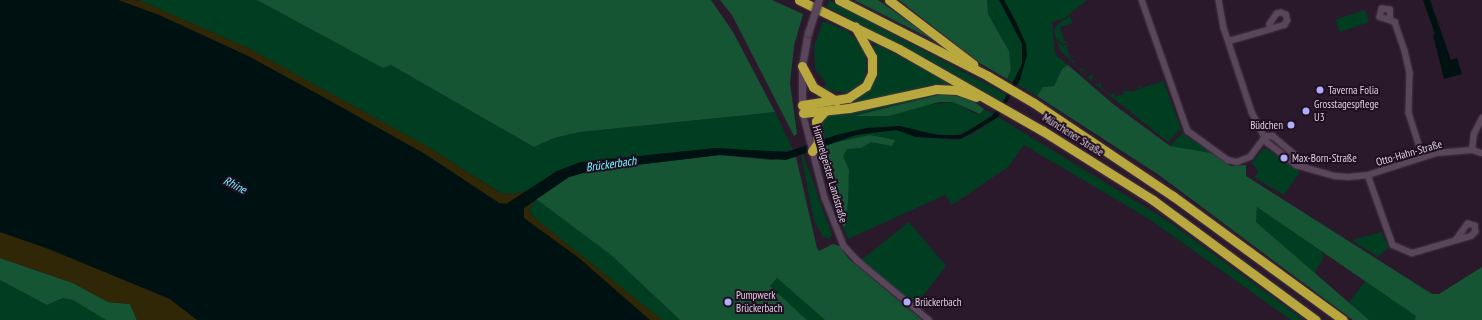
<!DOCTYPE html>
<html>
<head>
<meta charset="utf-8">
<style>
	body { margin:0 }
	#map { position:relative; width:1482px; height:320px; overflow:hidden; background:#2a182b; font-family:"PT Sans Narrow",sans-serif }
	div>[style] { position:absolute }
	.green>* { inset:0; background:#013e21; transform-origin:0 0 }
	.forest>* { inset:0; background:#155533 }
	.sand>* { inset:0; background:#2f2705 }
	.water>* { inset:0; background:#001112 }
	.roads { filter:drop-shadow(0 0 1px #433544) drop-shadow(0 0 1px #433544) }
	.minor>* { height:5.5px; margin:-2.75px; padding:0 2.75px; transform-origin:2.75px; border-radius:2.75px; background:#5a465b }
	.tertiary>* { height:7px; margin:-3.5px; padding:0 3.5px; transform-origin:3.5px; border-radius:3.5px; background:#5a465b }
	.trunk>* { height:9px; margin:-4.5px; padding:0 4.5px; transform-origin:4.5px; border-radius:4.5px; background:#b9a83e }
	.bridges { filter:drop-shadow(0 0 1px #433544) drop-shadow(0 0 1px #433544) }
	.tertiary-bridge>* { height:7px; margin:-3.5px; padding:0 3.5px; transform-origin:3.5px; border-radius:3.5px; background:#5a465b }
	.dots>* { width:11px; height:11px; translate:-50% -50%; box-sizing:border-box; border:2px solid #200f22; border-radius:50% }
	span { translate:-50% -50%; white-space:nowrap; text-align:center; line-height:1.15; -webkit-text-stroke:4px #200f22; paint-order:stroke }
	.poi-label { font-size:11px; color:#ded2df }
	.left { translate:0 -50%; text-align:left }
	.right { translate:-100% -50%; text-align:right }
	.street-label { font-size:11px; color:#ded2df }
	.water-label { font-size:12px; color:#71f4f8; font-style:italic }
</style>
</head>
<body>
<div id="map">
	<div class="green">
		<div style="clip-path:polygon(139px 0,257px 0,383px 67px,391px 65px,534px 147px,554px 138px,580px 132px,775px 112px,793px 150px,764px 153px,716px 148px,581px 162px,557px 171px,529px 190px,515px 194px,501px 193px,428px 147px,250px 49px)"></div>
		<div style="clip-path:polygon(829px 0,994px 88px,1007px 95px,1003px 102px,916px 53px,827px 7px)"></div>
		<div style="clip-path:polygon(987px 0,1087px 0,1065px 18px,1052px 22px,1055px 54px,1068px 65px,1062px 69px,1054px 86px,1043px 87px,1037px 96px,1007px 79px,1011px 70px,1009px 51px,988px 14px)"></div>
		<div style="left:1365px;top:10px;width:13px;height:31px;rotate:72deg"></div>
		<div style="clip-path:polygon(1070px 16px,1073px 23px,1060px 27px,1065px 42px,1069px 42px,1063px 44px,1056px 38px,1054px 31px,1057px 25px)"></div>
		<div style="clip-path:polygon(823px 21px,847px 31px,858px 41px,865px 54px,867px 66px,864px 78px,858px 87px,846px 93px,824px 89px,826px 83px,815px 69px,814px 47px)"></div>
		<div style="clip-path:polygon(1057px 41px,1063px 46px,1069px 44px,1066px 47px,1072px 61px,1075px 59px,1073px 63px,1080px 69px,1085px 68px,1082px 71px,1088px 77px,1091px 74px,1093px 76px,1091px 81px,1060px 50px)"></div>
		<div style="clip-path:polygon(876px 44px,913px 63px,950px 84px,934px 85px,855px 103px,855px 100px,869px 89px,875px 77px,877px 60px,872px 47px)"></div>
		<div style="clip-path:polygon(1162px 77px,1181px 129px,1168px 142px,1093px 82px,1099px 84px,1101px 82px,1101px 87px,1110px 95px,1115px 93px,1114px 97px,1124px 94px,1123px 90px,1128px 92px,1127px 88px,1130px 92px,1140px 89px,1138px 85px,1142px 88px,1151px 85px,1150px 81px,1152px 85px,1163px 81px)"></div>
		<div style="clip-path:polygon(939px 92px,971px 98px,983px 106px,969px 98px,942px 94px,855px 116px,889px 116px,926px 105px,953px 102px,974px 113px,980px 114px,984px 109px,993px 114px,975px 128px,953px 136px,916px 132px,900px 126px,867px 128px,824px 139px,820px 120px,825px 116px)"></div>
		<div style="clip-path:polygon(998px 117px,1168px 221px,1304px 320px,1291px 320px,1149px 219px,1024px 145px,1008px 167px,952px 205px,945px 195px,848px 239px,837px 211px,824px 145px,864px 133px,899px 130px,916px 137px,957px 140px,974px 133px)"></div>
		<div style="clip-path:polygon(1182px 133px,1183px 134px,1211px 153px,1170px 146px)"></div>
		<div style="clip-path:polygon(1263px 149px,1267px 149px,1300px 172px,1284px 195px,1255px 178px,1258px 171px,1252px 163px)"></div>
		<div style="clip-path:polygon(803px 154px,832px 235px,829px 239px,823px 237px,814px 221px,801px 155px)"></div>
		<div style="clip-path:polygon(536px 199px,611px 255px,680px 320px,662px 320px,532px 216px,529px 209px)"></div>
		<div style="clip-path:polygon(1257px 207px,1321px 251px,1324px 256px,1314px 274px,1256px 222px)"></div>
		<div style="clip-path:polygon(909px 222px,946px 266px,916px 305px,861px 260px)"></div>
		<div style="clip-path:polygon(1381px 232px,1389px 247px,1378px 257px,1352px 240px)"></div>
		<div style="clip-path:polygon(777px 278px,825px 320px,807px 320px,770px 286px)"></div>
		<div style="clip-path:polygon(0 280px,47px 305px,63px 298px,73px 300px,106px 320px,0 320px)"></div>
		<div style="clip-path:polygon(1365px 281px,1417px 316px,1415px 320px,1369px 320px,1348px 304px)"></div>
	</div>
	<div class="forest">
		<div style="clip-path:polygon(257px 0,711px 0,733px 32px,775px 112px,580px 132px,554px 138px,534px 147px,391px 65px,383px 68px)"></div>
		<div style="clip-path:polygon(720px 0,772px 0,803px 14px,794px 46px,790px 83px,797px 134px,794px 136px,732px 15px)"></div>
		<div style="clip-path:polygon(854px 0,878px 0,939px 43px)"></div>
		<div style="clip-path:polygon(899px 0,987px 0,988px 14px,1009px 51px,1011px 70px,1007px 79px,978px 62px)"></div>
		<div style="clip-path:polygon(1068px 65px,1113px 104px,1170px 146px,1211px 153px,1231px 166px,1246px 165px,1246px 176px,1432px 294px,1439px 294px,1482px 267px,1482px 320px,1415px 320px,1416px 316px,1257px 207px,1256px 222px,1369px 320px,1353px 320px,1159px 175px,1037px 96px,1043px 87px,1054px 86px,1062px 69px)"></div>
		<div style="clip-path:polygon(942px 94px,969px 98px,984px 109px,980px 114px,953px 102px,939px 102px,889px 116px,854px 116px)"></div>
		<div style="clip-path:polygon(870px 135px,895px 140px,892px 146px,871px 142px,861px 148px,847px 149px,843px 156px,849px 170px,848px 202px,845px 227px,843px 226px,831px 187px,824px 145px)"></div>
		<div style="clip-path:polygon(720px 155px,771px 160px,796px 157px,817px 248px,819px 251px,833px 244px,840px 246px,848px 258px,922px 320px,825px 320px,777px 278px,770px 286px,807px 320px,680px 320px,611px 255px,536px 199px,569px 177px,594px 170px)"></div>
		<div style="clip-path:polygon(0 258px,73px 283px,108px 302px,130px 304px,137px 320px,106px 320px,73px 300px,63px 298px,47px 305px,0 280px)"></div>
	</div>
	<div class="sand">
		<div style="clip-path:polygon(118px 0,141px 1px,250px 49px,428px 147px,500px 193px,515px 194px,529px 190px,507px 205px,499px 203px,425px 154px,248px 56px,159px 15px)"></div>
		<div style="clip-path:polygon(536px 199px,529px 209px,532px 216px,662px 320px,650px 320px,645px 317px,524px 218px,524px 208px)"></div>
		<div style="clip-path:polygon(0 232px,49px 249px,170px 299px,197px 320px,137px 320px,130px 304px,108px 302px,73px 283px,0 258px)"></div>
	</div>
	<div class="water">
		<div style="clip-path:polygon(0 0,118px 0,159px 15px,248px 56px,325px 98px,425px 154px,499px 203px,506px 204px,557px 171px,581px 162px,716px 148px,787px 152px,836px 135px,867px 128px,900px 126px,937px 135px,961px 135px,992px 116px,1003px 102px,1022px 64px,1022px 44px,999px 0,1004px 0,1016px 22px,1026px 44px,1027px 55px,1020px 80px,998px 117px,961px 139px,916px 137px,896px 130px,856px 135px,786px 160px,720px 155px,594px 170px,569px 177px,524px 208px,524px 218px,579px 258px,650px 320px,197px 320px,170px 299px,49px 249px,0 232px)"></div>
		<div style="clip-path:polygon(1423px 0,1430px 0,1451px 60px,1457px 58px,1462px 74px,1444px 79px,1433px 35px,1435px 34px)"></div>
	</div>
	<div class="roads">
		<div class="minor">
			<div style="left:1142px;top:0;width:139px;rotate:70.7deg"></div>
			<div style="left:1188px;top:131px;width:49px;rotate:35.9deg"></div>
			<div style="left:1228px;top:160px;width:9px;rotate:13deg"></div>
			<div style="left:1237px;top:162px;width:14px;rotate:-21deg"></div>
			<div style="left:1250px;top:157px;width:26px;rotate:-53deg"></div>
			<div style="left:1219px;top:0;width:28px;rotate:80deg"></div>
			<div style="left:1224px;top:28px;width:89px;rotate:71.6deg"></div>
			<div style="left:1252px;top:112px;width:35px;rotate:63deg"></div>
			<div style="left:1268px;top:143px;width:36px;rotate:38deg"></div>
			<div style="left:1296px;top:165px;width:41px;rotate:15.8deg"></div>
			<div style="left:1335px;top:176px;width:14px;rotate:4deg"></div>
			<div style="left:1349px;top:177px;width:19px;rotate:-6deg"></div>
			<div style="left:1368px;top:175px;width:72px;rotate:-17.7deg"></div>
			<div style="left:1437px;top:153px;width:35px;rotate:-5deg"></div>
			<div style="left:1472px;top:150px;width:10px;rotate:17deg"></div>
			<div style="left:1390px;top:19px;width:9px;rotate:-90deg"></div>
			<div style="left:1390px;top:10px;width:8px;rotate:-173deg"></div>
			<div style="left:1382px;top:9px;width:8px;rotate:104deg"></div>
			<div style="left:1380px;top:17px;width:16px;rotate:18deg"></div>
			<div style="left:1395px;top:22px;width:31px;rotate:71deg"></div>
			<div style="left:1405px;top:51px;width:23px;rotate:77deg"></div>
			<div style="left:1410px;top:73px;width:40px;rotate:91.4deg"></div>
			<div style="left:1409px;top:113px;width:46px;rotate:72.3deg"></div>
			<div style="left:1229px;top:41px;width:44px;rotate:-15.9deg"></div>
			<div style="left:1271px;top:29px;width:14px;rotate:-17deg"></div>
			<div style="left:1284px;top:25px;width:5px;rotate:-53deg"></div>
			<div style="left:1287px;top:21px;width:6px;rotate:-99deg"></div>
			<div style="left:1286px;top:15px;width:5px;rotate:-158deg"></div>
			<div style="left:1281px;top:13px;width:4px;rotate:166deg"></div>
			<div style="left:1277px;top:14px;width:12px;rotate:125deg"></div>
			<div style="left:1270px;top:24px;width:5px;rotate:79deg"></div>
			<div style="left:803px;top:113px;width:88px;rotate:75.5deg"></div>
			<div style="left:825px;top:198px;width:52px;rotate:68.4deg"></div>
			<div style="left:844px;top:246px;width:21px;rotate:47deg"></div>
			<div style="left:858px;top:261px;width:92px;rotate:39.7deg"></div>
			<div style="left:1266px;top:136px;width:7px"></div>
			<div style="left:1273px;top:136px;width:39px;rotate:40deg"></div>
			<div style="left:1303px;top:161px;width:5px;rotate:68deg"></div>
			<div style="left:1472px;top:150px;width:16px;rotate:-83deg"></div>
			<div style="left:1474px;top:134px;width:18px;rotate:-63deg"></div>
			<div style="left:1368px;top:175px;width:74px;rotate:70.3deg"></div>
			<div style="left:1393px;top:245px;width:21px;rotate:23deg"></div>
			<div style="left:1412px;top:253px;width:8px;rotate:-14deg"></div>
			<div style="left:1420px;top:251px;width:53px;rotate:-16.4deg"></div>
			<div style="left:1471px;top:236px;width:6px;rotate:-45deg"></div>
			<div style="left:1475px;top:232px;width:6px;rotate:-90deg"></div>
			<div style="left:1475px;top:226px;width:7px;rotate:-164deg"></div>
			<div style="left:1468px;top:224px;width:19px;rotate:126deg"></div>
		</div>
		<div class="tertiary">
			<div style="left:802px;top:109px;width:43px;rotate:-90deg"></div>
			<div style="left:802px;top:66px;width:34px;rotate:-80deg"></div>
		</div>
		<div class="trunk">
			<div style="left:799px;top:0;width:111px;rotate:26.1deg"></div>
			<div style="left:899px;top:49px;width:166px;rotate:29.7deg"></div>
			<div style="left:1043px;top:131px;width:130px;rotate:32.1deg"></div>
			<div style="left:1153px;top:200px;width:202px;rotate:36.4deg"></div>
			<div style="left:839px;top:0;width:167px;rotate:27deg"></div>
			<div style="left:988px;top:76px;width:53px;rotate:30.4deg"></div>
			<div style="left:1034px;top:103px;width:167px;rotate:33.8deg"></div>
			<div style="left:1173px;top:196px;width:210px;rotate:36.1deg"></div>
			<div style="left:889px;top:0;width:106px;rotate:37.3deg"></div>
			<div style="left:802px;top:66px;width:24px;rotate:62deg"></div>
			<div style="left:813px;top:87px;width:27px;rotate:31deg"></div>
			<div style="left:802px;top:105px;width:47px;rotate:-8.7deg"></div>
			<div style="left:848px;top:98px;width:22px;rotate:-34deg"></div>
			<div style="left:866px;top:86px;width:14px;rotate:-65deg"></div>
			<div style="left:872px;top:73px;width:16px;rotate:-90deg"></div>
			<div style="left:872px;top:57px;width:35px;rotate:-119deg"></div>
			<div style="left:803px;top:113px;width:46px;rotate:-6.2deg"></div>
			<div style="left:849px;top:108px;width:89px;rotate:-12.3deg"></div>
			<div style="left:936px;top:89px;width:21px;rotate:3deg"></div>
			<div style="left:957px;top:90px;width:20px;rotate:20deg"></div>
			<div style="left:812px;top:151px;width:10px;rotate:-53deg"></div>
			<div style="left:818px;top:143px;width:22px;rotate:-95deg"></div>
			<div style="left:816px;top:121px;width:13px;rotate:-48deg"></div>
		</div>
	</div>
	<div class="bridges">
		<div class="tertiary-bridge">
			<div style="left:808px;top:33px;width:35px;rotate:-72deg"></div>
		</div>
	</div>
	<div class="dots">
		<div style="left:1320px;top:90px;background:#b0aefa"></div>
		<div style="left:1306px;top:111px;background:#b0aefa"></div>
		<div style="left:1291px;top:125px;background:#b0aefa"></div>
		<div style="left:1284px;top:158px;background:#b0aefa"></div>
		<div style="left:728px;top:302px;background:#b0aefa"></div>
		<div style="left:907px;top:302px;background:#b0aefa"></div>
	</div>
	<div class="poi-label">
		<span class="left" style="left:1328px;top:90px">Taverna Folia</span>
		<span class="left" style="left:1314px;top:111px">Grosstagespflege<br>U3</span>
		<span class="right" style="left:1283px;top:125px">Büdchen</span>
		<span class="left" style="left:1292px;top:158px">Max-Born-Straße</span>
		<span class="left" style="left:736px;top:302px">Pumpwerk<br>Brückerbach</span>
		<span class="left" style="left:915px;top:302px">Brückerbach</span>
	</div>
	<div class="street-label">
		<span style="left:1073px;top:135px;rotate:32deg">Münchener Straße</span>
		<span style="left:1409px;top:153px;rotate:-16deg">Otto-Hahn-Straße</span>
		<span style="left:830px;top:174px;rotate:74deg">Himmelgeister Landstraße</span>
	</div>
	<div class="water-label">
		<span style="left:611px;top:164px;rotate:-8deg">Brückerbach</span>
		<span style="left:235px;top:185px;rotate:27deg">Rhine</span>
	</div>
</div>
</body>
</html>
